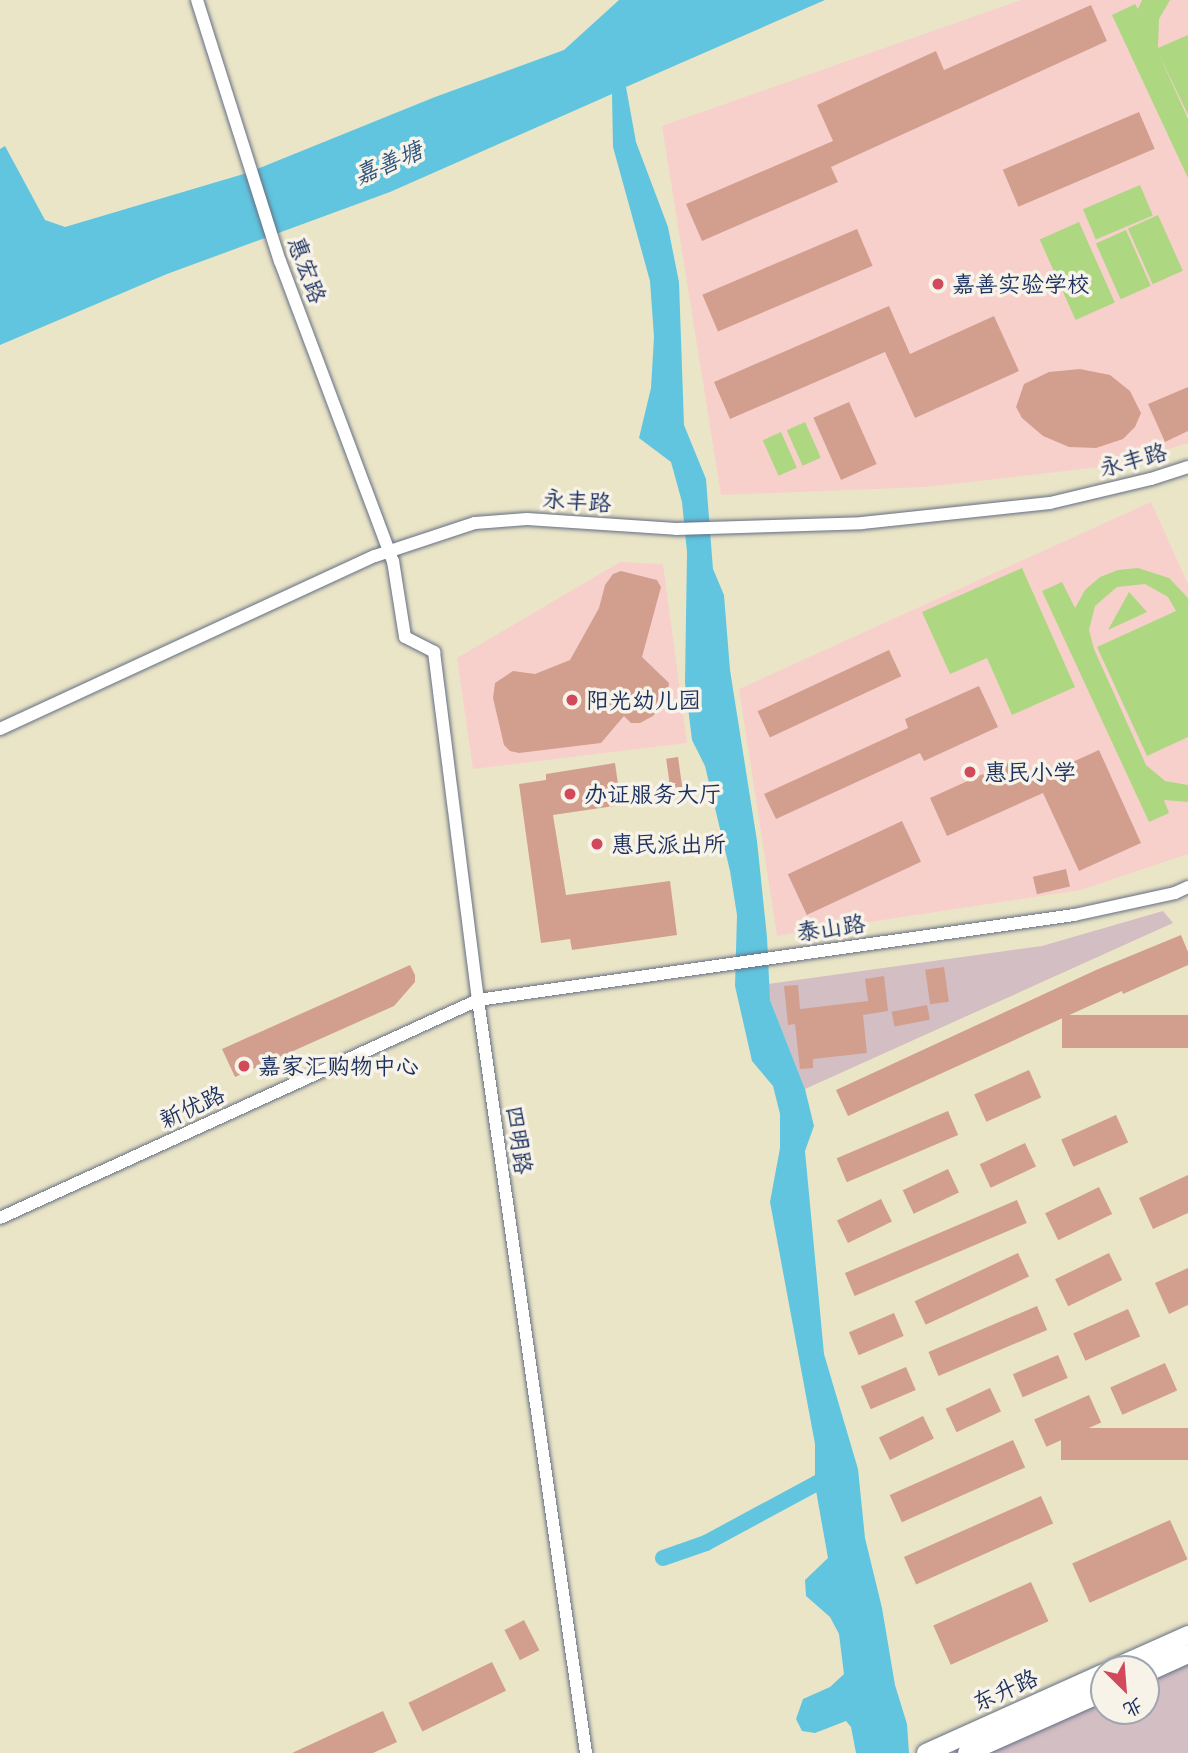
<!DOCTYPE html>
<html>
<head>
<meta charset="utf-8">
<style>
	body { margin:0 }
	#map { position:relative; width:1188px; height:1753px; overflow:hidden; background:#ebe5c7; font-family:Itim,"LXGW WenKai TC",sans-serif }
	div>[style] { position:absolute }
	.built>* { inset:0; background:#f7d0cc }
	.industrial>* { inset:0; background:#d2bec3 }
	.green>* { inset:0; background:#aed782; transform-origin:0 0 }
	.water>* { inset:0; background:#61c5df }
	.canal>* { height:16px; margin:-8px; padding:0 8px; transform-origin:8px; border-radius:8px; background:#61c5df }
	.building>* { inset:0; background:#d29f8f; transform-origin:0 0 }
	.roads { filter:drop-shadow(0 0 2px #646f83) drop-shadow(0 0 2px #646f83) }
	.minor>* { height:12px; margin:-6px; padding:0 6px; transform-origin:6px; border-radius:6px; background:#fff }
	.secondary>* { height:18px; margin:-9px; padding:0 9px; transform-origin:9px; border-radius:9px; background:#fff }
	.dots>* { width:19px; height:19px; translate:-50% -50%; box-sizing:border-box; border:4px solid #f7f3e8; border-radius:50% }
	span { translate:-50% -50%; white-space:nowrap; text-align:center; line-height:1.15; -webkit-text-stroke:7px #f7f3e8; paint-order:stroke }
	.street-label { font-size:23px; color:#1b2f5e }
	.poi-label { font-size:23px; color:#1b2f5e }
	.left { translate:0 -50%; text-align:left }
	.water-label { font-size:24px; color:#2c547e; font-style:italic }
	.north { position:absolute; left:1090px; top:1655px; width:70px; height:70px; box-sizing:border-box; background:#f7f3e8; border:2px solid #9fa5b1; border-radius:50%; rotate:155deg; font-size:19px; font-weight:700; line-height:28px; text-align:center; color:#1b2f5e }
	.north::after { content:''; display:block; margin:auto; width:24px; height:32px; background:#d1495b; clip-path:polygon(50% 0,100% 100%,50% 72%,0 100%) }
</style>
</head>
<body>
<div id="map">
	<div class="built">
		<div style="clip-path:polygon(1021px 0,1188px 0,1188px 443px,1117px 465px,926px 487px,721px 495px,662px 126px)"></div>
		<div style="clip-path:polygon(1151px 502px,1188px 584px,1188px 854px,1081px 890px,777px 936px,739px 689px)"></div>
		<div style="clip-path:polygon(620px 562px,663px 564px,687px 743px,473px 769px,457px 658px)"></div>
	</div>
	<div class="industrial">
		<div style="clip-path:polygon(1163px 911px,1173px 923px,805px 1089px,770px 1000px,768px 984px,1042px 946px)"></div>
		<div style="clip-path:polygon(1188px 1645px,1188px 1753px,951px 1753px,1104px 1683px,1104px 1711px,1146px 1711px,1146px 1669px,1135px 1669px)"></div>
	</div>
	<div class="green">
		<div style="clip-path:polygon(1142px 0,1170px 0,1159px 19px,1158px 48px,1188px 35px,1188px 115px,1159px 54px,1188px 119px,1188px 178px,1112px 15px,1135px 4px,1138px 9px)"></div>
		<div style="left:1140px;top:185px;width:33px;height:62px;rotate:67deg"></div>
		<div style="left:1158px;top:215px;width:61px;height:33px;rotate:66deg"></div>
		<div style="left:1079px;top:222px;width:88px;height:43px;rotate:66deg"></div>
		<div style="left:1126px;top:230px;width:61px;height:33px;rotate:66deg"></div>
		<div style="left:805px;top:422px;width:39px;height:20px;rotate:66deg"></div>
		<div style="left:781px;top:432px;width:39px;height:20px;rotate:66deg"></div>
		<div style="clip-path:polygon(1022px 568px,1075px 687px,1012px 715px,987px 658px,950px 674px,922px 612px)"></div>
		<div style="clip-path:polygon(1138px 568px,1169px 578px,1188px 598px,1188px 737px,1147px 756px,1097px 647px,1176px 611px,1168px 597px,1145px 584px,1117px 587px,1095px 606px,1089px 630px,1094px 649px,1146px 765px,1165px 781px,1188px 785px,1188px 802px,1164px 800px,1169px 813px,1149px 822px,1042px 591px,1062px 582px,1075px 608px,1085px 590px,1100px 577px,1118px 570px)"></div>
		<div style="clip-path:polygon(1129px 592px,1147px 612px,1108px 630px)"></div>
	</div>
	<div class="water">
		<div style="clip-path:polygon(619px 0,825px 0,626px 87px,636px 142px,668px 227px,679px 282px,684px 425px,706px 479px,713px 569px,724px 595px,730px 670px,757px 841px,767px 937px,770px 1000px,805px 1089px,814px 1126px,805px 1151px,824px 1354px,858px 1469px,865px 1538px,882px 1608px,895px 1685px,907px 1724px,909px 1753px,856px 1753px,851px 1727px,846px 1721px,815px 1733px,802px 1731px,796px 1719px,803px 1699px,830px 1687px,844px 1674px,839px 1634px,830px 1617px,806px 1596px,805px 1580px,828px 1558px,815px 1485px,815px 1444px,770px 1202px,780px 1148px,780px 1114px,773px 1086px,752px 1061px,735px 986px,737px 915px,730px 871px,705px 766px,692px 740px,685px 683px,687px 552px,682px 502px,671px 462px,639px 438px,651px 388px,654px 337px,650px 281px,613px 147px,612px 94px,390px 192px,167px 274px,0 345px,0 149px,5px 146px,45px 220px,65px 227px,247px 173px,435px 97px,564px 50px)"></div>
	</div>
	<div class="canal">
		<div style="left:663px;top:1558px;width:46px;rotate:-19.2deg"></div>
		<div style="left:706px;top:1543px;width:141px;rotate:-28.4deg"></div>
	</div>
	<div class="building">
		<div style="clip-path:polygon(1091px 5px,1107px 41px,831px 167px,838px 182px,702px 241px,686px 204px,833px 141px,817px 105px,936px 51px,944px 70px)"></div>
		<div style="left:1139px;top:112px;width:40px;height:148px;rotate:67deg"></div>
		<div style="left:857px;top:229px;width:40px;height:168px;rotate:67deg"></div>
		<div style="clip-path:polygon(889px 306px,910px 354px,994px 316px,1019px 371px,915px 418px,885px 352px,730px 419px,714px 382px)"></div>
		<div style="clip-path:polygon(1080px 369px,1110px 375px,1130px 391px,1141px 413px,1135px 427px,1123px 439px,1096px 448px,1069px 447px,1043px 436px,1022px 418px,1016px 407px,1024px 384px,1049px 372px)"></div>
		<div style="clip-path:polygon(1188px 387px,1188px 431px,1165px 442px,1148px 404px)"></div>
		<div style="left:849px;top:402px;width:68px;height:39px;rotate:66deg"></div>
		<div style="clip-path:polygon(621px 571px,657px 580px,661px 587px,642px 657px,669px 683px,667px 698px,653px 716px,640px 723px,631px 723px,624px 716px,601px 743px,519px 753px,510px 751px,504px 745px,493px 698px,495px 683px,513px 671px,535px 674px,570px 660px,599px 608px,605px 585px,613px 574px)"></div>
		<div style="left:889px;top:650px;width:29px;height:145px;rotate:65deg"></div>
		<div style="clip-path:polygon(979px 686px,998px 727px,924px 761px,920px 753px,776px 819px,764px 794px,908px 728px,905px 719px)"></div>
		<div style="clip-path:polygon(1099px 750px,1141px 843px,1079px 871px,1043px 793px,947px 836px,930px 798px,1014px 760px,1024px 784px)"></div>
		<div style="left:678px;top:757px;width:30px;height:12px;rotate:82deg"></div>
		<div style="clip-path:polygon(615px 763px,621px 805px,553px 815px,566px 895px,670px 881px,677px 935px,572px 950px,570px 939px,541px 943px,519px 784px,546px 780px,546px 774px)"></div>
		<div style="left:902px;top:821px;width:45px;height:126px;rotate:65deg"></div>
		<div style="left:1066px;top:869px;width:18px;height:34px;rotate:77deg"></div>
		<div style="clip-path:polygon(1181px 935px,1188px 952px,1188px 965px,1123px 994px,1122px 991px,848px 1116px,836px 1090px,1096px 970px)"></div>
		<div style="clip-path:polygon(410px 965px,415px 975px,415px 982px,394px 1006px,235px 1077px,222px 1049px)"></div>
		<div style="left:944px;top:967px;width:35px;height:19px;rotate:82deg"></div>
		<div style="clip-path:polygon(884px 976px,888px 1011px,863px 1015px,867px 1053px,813px 1059px,813px 1068px,800px 1069px,795px 1024px,788px 1025px,784px 986px,798px 985px,800px 1009px,868px 1001px,865px 979px)"></div>
		<div style="left:927px;top:1005px;width:15px;height:36px;rotate:79deg"></div>
		<div style="left:1188px;top:1015px;width:33px;height:126px;rotate:90deg"></div>
		<div style="left:1029px;top:1070px;width:30px;height:60px;rotate:66deg"></div>
		<div style="left:948px;top:1111px;width:26px;height:121px;rotate:67deg"></div>
		<div style="left:1116px;top:1115px;width:30px;height:60px;rotate:66deg"></div>
		<div style="left:1025px;top:1143px;width:26px;height:50px;rotate:65deg"></div>
		<div style="left:948px;top:1169px;width:26px;height:50px;rotate:65deg"></div>
		<div style="clip-path:polygon(1188px 1175px,1188px 1213px,1153px 1229px,1139px 1198px)"></div>
		<div style="left:1099px;top:1187px;width:30px;height:60px;rotate:64deg"></div>
		<div style="left:881px;top:1199px;width:25px;height:49px;rotate:64deg"></div>
		<div style="left:1017px;top:1200px;width:25px;height:187px;rotate:67deg"></div>
		<div style="left:1018px;top:1253px;width:26px;height:114px;rotate:65deg"></div>
		<div style="left:1109px;top:1253px;width:30px;height:60px;rotate:64deg"></div>
		<div style="clip-path:polygon(1188px 1268px,1188px 1305px,1169px 1314px,1155px 1283px)"></div>
		<div style="left:1037px;top:1306px;width:26px;height:118px;rotate:67deg"></div>
		<div style="left:1128px;top:1309px;width:30px;height:60px;rotate:66deg"></div>
		<div style="left:894px;top:1313px;width:25px;height:49px;rotate:67deg"></div>
		<div style="left:1058px;top:1355px;width:25px;height:49px;rotate:67deg"></div>
		<div style="left:1165px;top:1363px;width:30px;height:60px;rotate:66deg"></div>
		<div style="left:906px;top:1367px;width:25px;height:49px;rotate:67deg"></div>
		<div style="left:990px;top:1388px;width:26px;height:49px;rotate:65deg"></div>
		<div style="left:1089px;top:1395px;width:30px;height:60px;rotate:66deg"></div>
		<div style="left:923px;top:1416px;width:25px;height:49px;rotate:64deg"></div>
		<div style="left:1188px;top:1428px;width:32px;height:127px;rotate:90deg"></div>
		<div style="left:1013px;top:1440px;width:30px;height:135px;rotate:66deg"></div>
		<div style="left:1041px;top:1496px;width:30px;height:150px;rotate:66deg"></div>
		<div style="left:1170px;top:1520px;width:43px;height:107px;rotate:66deg"></div>
		<div style="left:1031px;top:1582px;width:43px;height:107px;rotate:66deg"></div>
		<div style="left:524px;top:1620px;width:34px;height:22px;rotate:63deg"></div>
		<div style="left:492px;top:1662px;width:32px;height:93px;rotate:64deg"></div>
		<div style="clip-path:polygon(383px 1711px,397px 1742px,373px 1753px,292px 1753px)"></div>
	</div>
	<div class="roads">
		<div class="minor">
			<div style="left:197px;top:0;width:274px;rotate:72.4deg"></div>
			<div style="left:280px;top:261px;width:321px;rotate:69.4deg"></div>
			<div style="left:393px;top:561px;width:77px;rotate:81deg"></div>
			<div style="left:405px;top:637px;width:33px;rotate:27deg"></div>
			<div style="left:434px;top:652px;width:351px;rotate:82.8deg"></div>
			<div style="left:478px;top:1000px;width:761px;rotate:81.84deg"></div>
			<div style="left:0;top:729px;width:413px;rotate:-24.8deg"></div>
			<div style="left:375px;top:556px;width:105px;rotate:-18.3deg"></div>
			<div style="left:475px;top:523px;width:52px;rotate:-4.4deg"></div>
			<div style="left:527px;top:519px;width:149px;rotate:3.8deg"></div>
			<div style="left:676px;top:529px;width:186px;rotate:-1.8deg"></div>
			<div style="left:862px;top:523px;width:189px;rotate:-6.1deg"></div>
			<div style="left:1050px;top:503px;width:104px;rotate:-13.4deg"></div>
			<div style="left:1151px;top:479px;width:39px;rotate:-18deg"></div>
			<div style="left:0;top:1218px;width:525px;rotate:-24.52deg"></div>
			<div style="left:478px;top:1000px;width:602px;rotate:-8.12deg"></div>
			<div style="left:1074px;top:915px;width:103px;rotate:-12.3deg"></div>
			<div style="left:1175px;top:893px;width:14px;rotate:-25deg"></div>
		</div>
		<div class="secondary">
			<div style="left:1112px;top:1669px;width:83px;rotate:-24.1deg"></div>
			<div style="left:1146px;top:1673px;width:46px;rotate:-24.3deg"></div>
			<div style="left:926px;top:1753px;width:195px;rotate:-24.2deg"></div>
			<div style="left:967px;top:1753px;width:150px;rotate:-24deg"></div>
		</div>
	</div>
	<div class="dots">
		<div style="left:938px;top:284px;background:#d1495b"></div>
		<div style="left:572px;top:700px;background:#d1495b"></div>
		<div style="left:970px;top:772px;background:#d1495b"></div>
		<div style="left:570px;top:794px;background:#d1495b"></div>
		<div style="left:597px;top:844px;background:#d1495b"></div>
		<div style="left:244px;top:1066px;background:#d1495b"></div>
	</div>
	<div class="street-label">
		<span style="left:307px;top:270px;rotate:70deg">惠宏路</span>
		<span style="left:1133px;top:460px;rotate:-15deg">永丰路</span>
		<span style="left:577px;top:501px;rotate:4deg">永丰路</span>
		<span style="left:831px;top:928px;rotate:-8deg">泰山路</span>
		<span style="left:192px;top:1107px;rotate:-25deg">新优路</span>
		<span style="left:519px;top:1140px;rotate:82deg">四明路</span>
		<span style="left:1005px;top:1690px;rotate:-24deg">东升路</span>
	</div>
	<div class="poi-label">
		<span class="left" style="left:952px;top:284px">嘉善实验学校</span>
		<span class="left" style="left:586px;top:700px">阳光幼儿园</span>
		<span class="left" style="left:984px;top:772px">惠民小学</span>
		<span class="left" style="left:584px;top:794px">办证服务大厅</span>
		<span class="left" style="left:611px;top:844px">惠民派出所</span>
		<span class="left" style="left:258px;top:1066px">嘉家汇购物中心</span>
	</div>
	<div class="water-label">
		<span style="left:388px;top:163px;rotate:-23deg">嘉善塘</span>
	</div>
	<div class="north">北</div>
</div>
</body>
</html>
